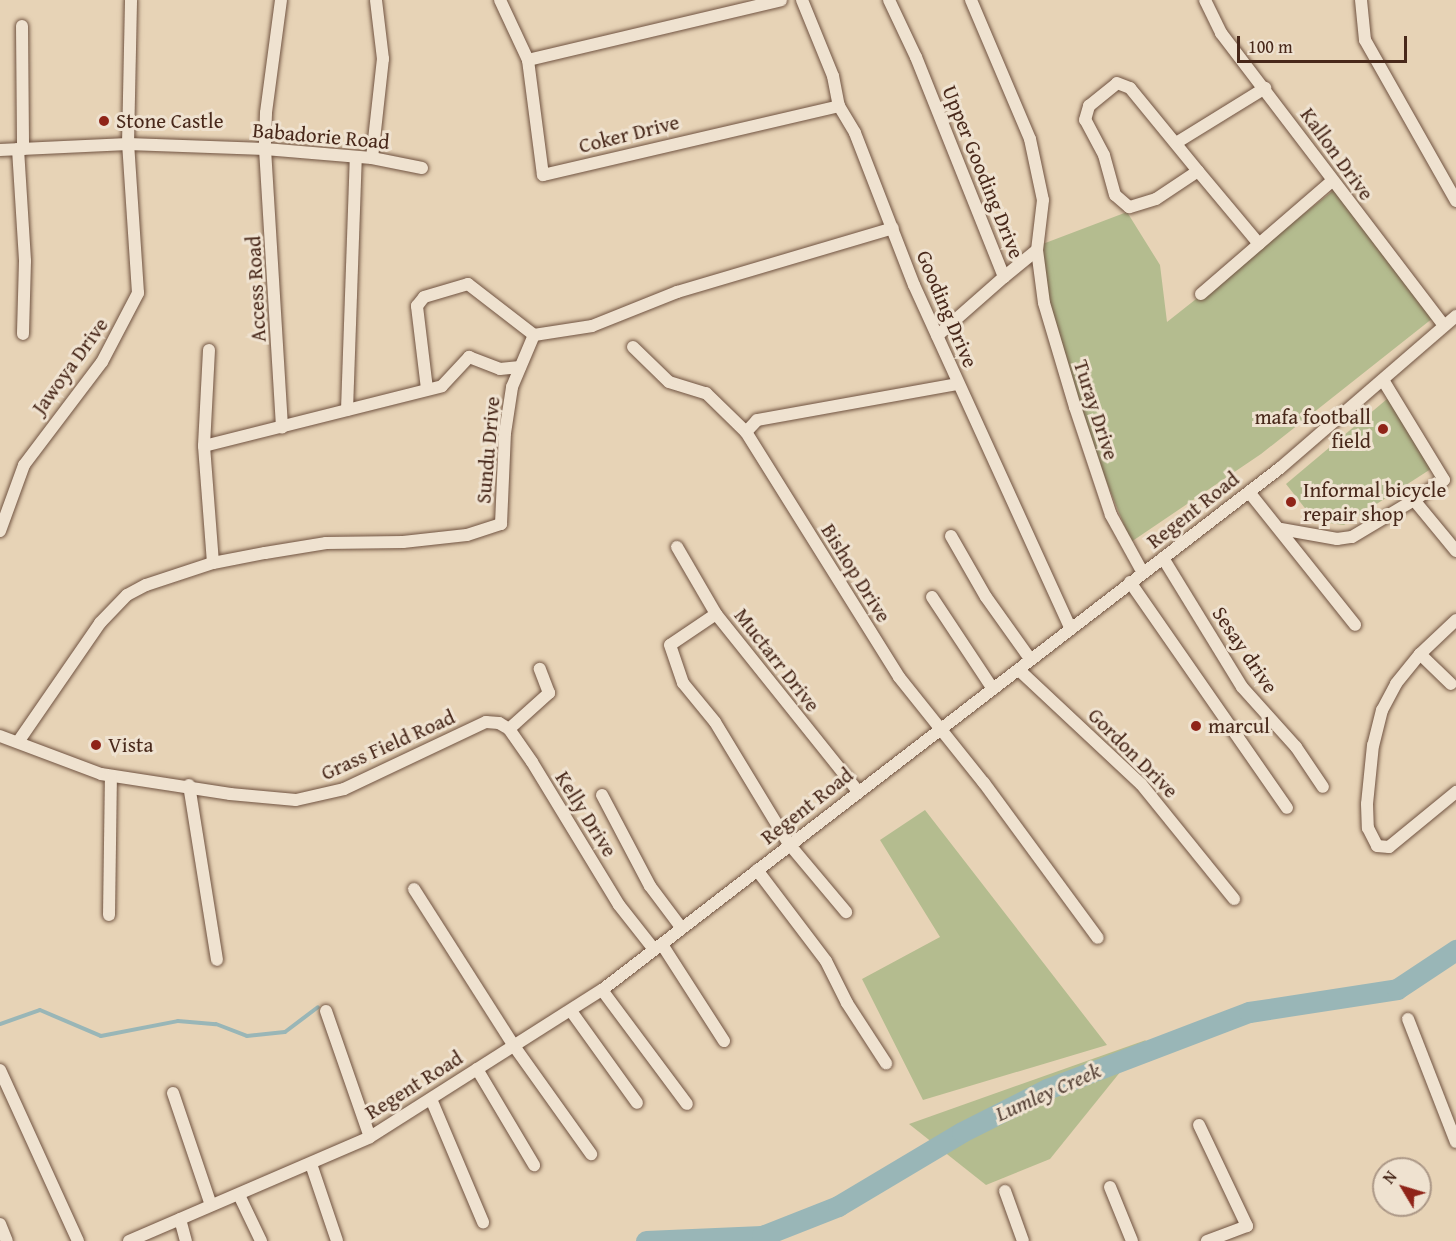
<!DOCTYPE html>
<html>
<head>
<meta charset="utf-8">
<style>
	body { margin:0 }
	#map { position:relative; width:1456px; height:1241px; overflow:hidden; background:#e7d3b6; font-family:"Gentium Book Plus",serif }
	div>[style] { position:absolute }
	.green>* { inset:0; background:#b4bc8f }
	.stream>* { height:4px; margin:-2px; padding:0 2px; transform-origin:2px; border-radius:2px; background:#99b6b7 }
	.river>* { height:21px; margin:-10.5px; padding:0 10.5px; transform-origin:10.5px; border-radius:10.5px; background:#99b6b7 }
	.roads { filter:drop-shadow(0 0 2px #705341) drop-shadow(0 0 2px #705341) }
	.minor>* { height:12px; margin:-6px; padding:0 6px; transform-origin:6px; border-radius:6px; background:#efe2d0 }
	.dots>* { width:16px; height:16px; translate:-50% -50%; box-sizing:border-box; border:3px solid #efe2d0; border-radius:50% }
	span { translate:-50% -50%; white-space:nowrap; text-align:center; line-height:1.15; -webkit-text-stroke:6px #efe2d0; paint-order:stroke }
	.poi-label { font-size:21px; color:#48281a }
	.left { translate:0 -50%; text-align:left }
	.right { translate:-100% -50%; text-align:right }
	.street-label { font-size:21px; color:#48281a }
	.water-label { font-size:22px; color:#584439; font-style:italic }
	.north { position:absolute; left:1372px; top:1157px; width:60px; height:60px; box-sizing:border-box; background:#efe2d0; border:2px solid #ac9887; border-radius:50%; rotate:308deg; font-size:16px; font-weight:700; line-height:24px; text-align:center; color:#48281a }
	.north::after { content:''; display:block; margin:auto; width:21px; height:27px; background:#8f2418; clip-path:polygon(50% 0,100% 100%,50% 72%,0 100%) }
	.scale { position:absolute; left:1237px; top:36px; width:170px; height:27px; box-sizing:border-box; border:3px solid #48281a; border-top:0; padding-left:8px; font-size:18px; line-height:21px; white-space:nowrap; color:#48281a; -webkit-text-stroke:4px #efe2d0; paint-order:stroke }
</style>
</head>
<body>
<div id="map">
	<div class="green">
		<div style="clip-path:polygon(1334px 190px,1433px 318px,1261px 454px,1131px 542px,1091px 444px,1048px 308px,1040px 245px,1127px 212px,1160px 265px,1167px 322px)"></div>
		<div style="clip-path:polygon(1393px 394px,1437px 465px,1344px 525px,1329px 523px,1308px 512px,1286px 484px)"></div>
		<div style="clip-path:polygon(925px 810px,1107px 1045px,923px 1100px,862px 979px,940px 937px,880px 840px)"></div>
		<div style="clip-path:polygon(1146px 1040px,1050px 1159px,986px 1185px,909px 1124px)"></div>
	</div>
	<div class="stream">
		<div style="left:0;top:1024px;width:42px;rotate:-19.3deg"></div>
		<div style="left:40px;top:1010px;width:66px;rotate:23.1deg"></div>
		<div style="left:101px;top:1036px;width:78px;rotate:-11deg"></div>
		<div style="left:178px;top:1021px;width:38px;rotate:5deg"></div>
		<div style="left:216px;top:1024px;width:33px;rotate:21deg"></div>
		<div style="left:247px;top:1036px;width:38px;rotate:-6deg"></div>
		<div style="left:285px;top:1032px;width:41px;rotate:-37.1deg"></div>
	</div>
	<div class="river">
		<div style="left:646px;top:1241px;width:116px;rotate:-2.5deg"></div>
		<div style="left:762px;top:1236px;width:82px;rotate:-21.5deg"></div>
		<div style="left:838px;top:1206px;width:144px;rotate:-30.8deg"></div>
		<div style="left:962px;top:1132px;width:95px;rotate:-26.8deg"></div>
		<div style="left:1047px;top:1089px;width:216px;rotate:-20.9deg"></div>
		<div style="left:1249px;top:1012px;width:150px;rotate:-8.8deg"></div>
		<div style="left:1397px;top:989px;width:71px;rotate:-33.5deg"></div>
	</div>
	<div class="roads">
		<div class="minor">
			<div style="left:281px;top:0;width:114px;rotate:97.6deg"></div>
			<div style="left:266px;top:113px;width:36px;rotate:92deg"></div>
			<div style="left:265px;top:149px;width:279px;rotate:86.5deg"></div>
			<div style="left:500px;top:0;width:66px;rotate:65deg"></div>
			<div style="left:528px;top:60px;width:116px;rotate:82.6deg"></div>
			<div style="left:543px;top:175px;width:304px;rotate:-13.1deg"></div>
			<div style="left:802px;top:0;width:82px;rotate:67.8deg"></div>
			<div style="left:833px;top:76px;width:31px;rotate:79deg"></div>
			<div style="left:839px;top:106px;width:31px;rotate:59deg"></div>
			<div style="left:855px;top:133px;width:163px;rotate:68.8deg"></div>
			<div style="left:914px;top:285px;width:377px;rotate:65.5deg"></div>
			<div style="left:889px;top:0;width:63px;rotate:64.7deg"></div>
			<div style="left:916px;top:57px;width:237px;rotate:68.2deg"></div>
			<div style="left:1004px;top:277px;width:89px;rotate:138.6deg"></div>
			<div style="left:971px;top:0;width:151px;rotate:67deg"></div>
			<div style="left:1030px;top:139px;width:62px;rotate:78deg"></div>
			<div style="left:1043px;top:200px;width:50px;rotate:96.8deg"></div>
			<div style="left:1037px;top:250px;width:43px;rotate:140.7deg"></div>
			<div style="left:1205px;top:0;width:37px;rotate:64deg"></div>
			<div style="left:1221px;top:33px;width:368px;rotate:52.7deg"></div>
			<div style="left:1361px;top:0;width:40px;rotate:84.3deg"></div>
			<div style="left:1365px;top:40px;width:185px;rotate:60.5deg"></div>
			<div style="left:22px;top:26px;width:123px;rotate:89.5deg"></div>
			<div style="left:528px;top:60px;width:260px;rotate:-13.3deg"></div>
			<div style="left:1117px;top:83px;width:14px;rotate:21deg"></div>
			<div style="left:1130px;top:88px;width:107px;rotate:50.7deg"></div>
			<div style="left:1198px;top:171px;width:50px;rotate:146.3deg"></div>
			<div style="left:1156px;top:199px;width:28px;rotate:163deg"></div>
			<div style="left:1129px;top:207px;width:18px;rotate:-139deg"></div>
			<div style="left:1115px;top:195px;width:41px;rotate:-105.4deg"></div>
			<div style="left:1104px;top:155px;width:40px;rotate:-118deg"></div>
			<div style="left:1085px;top:120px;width:15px;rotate:-74deg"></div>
			<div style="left:1089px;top:106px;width:36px;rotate:-39deg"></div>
			<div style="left:1176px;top:143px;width:105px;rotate:-31.7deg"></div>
			<div style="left:18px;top:149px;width:112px;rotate:86.4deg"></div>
			<div style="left:25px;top:261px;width:73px;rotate:91.6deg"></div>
			<div style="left:0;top:150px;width:128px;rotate:-2.7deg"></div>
			<div style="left:128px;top:144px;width:137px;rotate:2.1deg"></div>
			<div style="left:265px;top:149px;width:107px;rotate:4.8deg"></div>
			<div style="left:372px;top:158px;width:51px;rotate:11.3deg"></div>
			<div style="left:372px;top:158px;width:100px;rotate:-83.7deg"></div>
			<div style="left:383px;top:59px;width:59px;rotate:-96.8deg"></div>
			<div style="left:1198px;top:171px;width:95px;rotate:50.1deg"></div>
			<div style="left:1037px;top:250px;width:53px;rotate:82.5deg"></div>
			<div style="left:1044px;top:303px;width:109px;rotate:73.4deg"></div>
			<div style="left:1075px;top:407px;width:114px;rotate:71.6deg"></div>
			<div style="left:1111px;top:515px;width:66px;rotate:61.1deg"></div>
			<div style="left:1201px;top:294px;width:173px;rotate:-40.8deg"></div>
			<div style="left:633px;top:347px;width:50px;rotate:44.2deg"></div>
			<div style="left:669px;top:382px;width:39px;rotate:17deg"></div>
			<div style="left:706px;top:393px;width:56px;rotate:44.3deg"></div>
			<div style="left:746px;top:432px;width:289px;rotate:58deg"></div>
			<div style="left:899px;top:677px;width:136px;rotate:51.3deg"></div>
			<div style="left:984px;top:783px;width:192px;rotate:53.7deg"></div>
			<div style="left:209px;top:350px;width:96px;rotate:93deg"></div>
			<div style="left:204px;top:446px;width:117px;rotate:85.6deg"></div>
			<div style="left:1383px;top:380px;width:117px;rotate:58.6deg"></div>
			<div style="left:1444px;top:480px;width:36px;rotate:146deg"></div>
			<div style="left:427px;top:389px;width:84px;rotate:-96.9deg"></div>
			<div style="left:417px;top:306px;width:11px;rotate:-52deg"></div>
			<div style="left:424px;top:297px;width:46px;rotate:-16.5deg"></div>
			<div style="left:468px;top:284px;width:83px;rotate:37.7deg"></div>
			<div style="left:347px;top:410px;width:252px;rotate:-88deg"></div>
			<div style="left:746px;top:432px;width:16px;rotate:-47deg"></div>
			<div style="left:757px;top:420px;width:204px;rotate:-10.2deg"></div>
			<div style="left:204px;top:446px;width:245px;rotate:-14.1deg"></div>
			<div style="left:442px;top:386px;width:40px;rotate:-47deg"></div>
			<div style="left:469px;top:357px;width:33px;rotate:21deg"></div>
			<div style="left:500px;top:369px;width:20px;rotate:-6deg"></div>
			<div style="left:1249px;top:492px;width:170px;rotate:51.4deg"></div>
			<div style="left:1281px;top:529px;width:57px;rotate:10.1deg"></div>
			<div style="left:1337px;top:539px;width:15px;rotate:-8deg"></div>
			<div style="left:1352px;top:537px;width:72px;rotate:-30.8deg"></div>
			<div style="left:1414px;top:500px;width:66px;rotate:50.5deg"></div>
			<div style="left:0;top:531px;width:70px;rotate:-70deg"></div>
			<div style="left:24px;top:465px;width:129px;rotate:-52.9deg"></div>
			<div style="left:102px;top:362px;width:78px;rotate:-62.4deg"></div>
			<div style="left:138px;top:293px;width:149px;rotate:-93.8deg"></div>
			<div style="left:128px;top:144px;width:144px;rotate:-88.8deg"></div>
			<div style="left:951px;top:536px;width:70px;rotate:60.2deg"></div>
			<div style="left:986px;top:597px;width:77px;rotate:54.5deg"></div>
			<div style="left:677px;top:547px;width:78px;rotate:59.8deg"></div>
			<div style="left:716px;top:614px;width:226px;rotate:51.3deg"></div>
			<div style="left:1163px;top:558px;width:151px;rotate:58.5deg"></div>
			<div style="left:1242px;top:687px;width:81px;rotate:48deg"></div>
			<div style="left:1296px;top:747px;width:48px;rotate:56deg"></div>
			<div style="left:1130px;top:582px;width:275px;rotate:55.2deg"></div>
			<div style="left:932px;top:597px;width:110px;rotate:56.5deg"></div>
			<div style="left:716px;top:614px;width:55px;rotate:146deg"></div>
			<div style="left:670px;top:645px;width:40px;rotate:71.1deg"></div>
			<div style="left:683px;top:683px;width:50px;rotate:50.6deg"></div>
			<div style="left:715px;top:722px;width:143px;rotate:58.8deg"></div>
			<div style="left:789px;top:844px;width:89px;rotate:50deg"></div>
			<div style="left:1456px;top:620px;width:50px;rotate:136.6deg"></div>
			<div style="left:1420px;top:654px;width:38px;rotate:129deg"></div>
			<div style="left:1396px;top:684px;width:30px;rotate:118deg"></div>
			<div style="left:1382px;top:710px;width:36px;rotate:104deg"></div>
			<div style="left:1373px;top:745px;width:59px;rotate:95.8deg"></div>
			<div style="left:1367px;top:804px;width:24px;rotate:88deg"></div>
			<div style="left:1368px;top:828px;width:20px;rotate:63deg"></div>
			<div style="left:1377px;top:846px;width:12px;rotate:5deg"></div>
			<div style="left:1389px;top:847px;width:87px;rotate:-39.4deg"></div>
			<div style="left:1420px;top:654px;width:43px;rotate:44.1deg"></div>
			<div style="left:1019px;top:670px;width:167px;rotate:43.1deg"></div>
			<div style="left:1141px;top:784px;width:148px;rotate:51deg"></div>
			<div style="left:509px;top:729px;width:54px;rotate:-42deg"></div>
			<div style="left:549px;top:693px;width:26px;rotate:-111deg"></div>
			<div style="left:0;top:736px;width:108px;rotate:20.6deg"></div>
			<div style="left:101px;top:774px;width:131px;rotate:8.8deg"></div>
			<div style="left:230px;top:794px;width:66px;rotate:5.2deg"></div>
			<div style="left:296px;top:800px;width:49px;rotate:-12.9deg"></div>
			<div style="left:344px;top:789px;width:157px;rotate:-25.3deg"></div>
			<div style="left:486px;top:722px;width:13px;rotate:4deg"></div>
			<div style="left:499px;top:723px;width:12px;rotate:31deg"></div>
			<div style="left:509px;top:729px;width:40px;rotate:55.1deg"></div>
			<div style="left:532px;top:762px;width:167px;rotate:58.7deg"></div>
			<div style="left:619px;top:905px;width:55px;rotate:51.7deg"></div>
			<div style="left:18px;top:742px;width:145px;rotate:-55.4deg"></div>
			<div style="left:100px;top:623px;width:39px;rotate:-46deg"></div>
			<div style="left:127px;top:595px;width:21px;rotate:-28deg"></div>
			<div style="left:146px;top:585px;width:71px;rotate:-18.2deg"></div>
			<div style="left:213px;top:563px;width:53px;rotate:-10.9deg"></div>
			<div style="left:265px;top:553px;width:62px;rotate:-9.3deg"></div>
			<div style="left:326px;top:543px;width:77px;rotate:-0.7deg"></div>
			<div style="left:403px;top:542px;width:64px;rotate:-6.2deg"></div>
			<div style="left:467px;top:535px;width:36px;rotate:-18deg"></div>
			<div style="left:501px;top:524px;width:91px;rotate:-87.5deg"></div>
			<div style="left:505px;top:433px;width:47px;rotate:-81.3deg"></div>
			<div style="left:512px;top:387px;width:56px;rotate:-67.1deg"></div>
			<div style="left:534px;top:335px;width:59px;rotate:-8.8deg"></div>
			<div style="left:592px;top:326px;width:92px;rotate:-21.8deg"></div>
			<div style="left:677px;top:292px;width:225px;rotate:-16.5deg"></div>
			<div style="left:189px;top:785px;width:177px;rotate:80.9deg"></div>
			<div style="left:602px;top:795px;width:103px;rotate:62.2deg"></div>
			<div style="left:650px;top:886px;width:50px;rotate:53.1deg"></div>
			<div style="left:757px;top:870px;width:114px;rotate:52.8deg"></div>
			<div style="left:826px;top:961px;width:47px;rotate:63.4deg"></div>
			<div style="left:847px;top:1003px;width:72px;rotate:57deg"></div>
			<div style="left:414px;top:889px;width:186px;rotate:57.5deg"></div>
			<div style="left:514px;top:1046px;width:133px;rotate:54.5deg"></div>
			<div style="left:109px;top:915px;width:139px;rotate:-89.2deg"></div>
			<div style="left:663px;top:946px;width:113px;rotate:57.3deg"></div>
			<div style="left:602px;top:990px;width:142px;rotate:53.3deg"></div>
			<div style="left:326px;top:1011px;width:133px;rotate:70.8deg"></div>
			<div style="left:571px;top:1011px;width:113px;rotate:54.3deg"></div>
			<div style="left:1408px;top:1019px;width:132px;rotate:68.7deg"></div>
			<div style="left:477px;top:1069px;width:112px;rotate:59.3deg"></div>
			<div style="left:0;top:1070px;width:188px;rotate:65.5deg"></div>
			<div style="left:173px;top:1093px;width:118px;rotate:71.3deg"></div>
			<div style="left:431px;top:1099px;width:134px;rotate:67.1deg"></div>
			<div style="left:1199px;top:1125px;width:112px;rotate:64.6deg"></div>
			<div style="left:1247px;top:1226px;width:43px;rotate:159.4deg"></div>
			<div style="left:311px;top:1164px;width:81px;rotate:71.3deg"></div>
			<div style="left:1110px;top:1187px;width:58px;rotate:67.8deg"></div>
			<div style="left:1005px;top:1191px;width:53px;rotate:70.2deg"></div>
			<div style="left:239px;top:1195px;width:51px;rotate:64.4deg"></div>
			<div style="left:180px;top:1219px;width:23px;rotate:75deg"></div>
			<div style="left:0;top:1224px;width:18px;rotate:68deg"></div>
			<div style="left:129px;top:1241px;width:262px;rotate:-23.3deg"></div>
			<div style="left:370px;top:1137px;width:275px;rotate:-32.4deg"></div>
			<div style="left:602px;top:990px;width:856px;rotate:-37.59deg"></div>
			<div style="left:1280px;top:468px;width:233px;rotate:-40.8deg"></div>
		</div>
	</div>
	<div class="dots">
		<div style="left:104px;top:121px;background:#8f2418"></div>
		<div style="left:1383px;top:429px;background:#8f2418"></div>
		<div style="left:1291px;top:502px;background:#8f2418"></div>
		<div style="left:1196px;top:726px;background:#8f2418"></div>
		<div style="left:96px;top:745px;background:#8f2418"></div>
	</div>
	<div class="poi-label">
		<span class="left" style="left:116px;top:121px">Stone Castle</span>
		<span class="right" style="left:1371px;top:429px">mafa football<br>field</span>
		<span class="left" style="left:1303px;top:502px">Informal bicycle<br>repair shop</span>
		<span class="left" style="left:1208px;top:726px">marcul</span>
		<span class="left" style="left:108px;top:745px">Vista</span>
	</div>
	<div class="street-label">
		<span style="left:629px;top:134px;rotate:-14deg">Coker Drive</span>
		<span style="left:321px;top:136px;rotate:5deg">Babadorie Road</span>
		<span style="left:1337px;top:154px;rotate:54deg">Kallon Drive</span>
		<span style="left:983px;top:172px;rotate:68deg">Upper Gooding Drive</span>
		<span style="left:256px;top:289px;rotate:-93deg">Access Road</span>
		<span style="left:947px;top:309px;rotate:67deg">Gooding Drive</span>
		<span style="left:70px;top:366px;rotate:-54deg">Jawoya Drive</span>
		<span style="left:1096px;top:410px;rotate:72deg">Turay Drive</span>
		<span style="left:488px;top:450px;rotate:-85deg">Sundu Drive</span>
		<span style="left:1193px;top:510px;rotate:-38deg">Regent Road</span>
		<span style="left:856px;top:573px;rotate:58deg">Bishop Drive</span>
		<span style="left:1245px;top:650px;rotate:56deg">Sesay drive</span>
		<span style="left:777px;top:660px;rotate:52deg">Muctarr Drive</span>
		<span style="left:388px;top:745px;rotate:-24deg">Grass Field Road</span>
		<span style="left:1133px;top:753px;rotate:45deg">Gordon Drive</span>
		<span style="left:807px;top:806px;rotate:-38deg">Regent Road</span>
		<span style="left:586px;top:814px;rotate:58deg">Kelly Drive</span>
		<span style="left:414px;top:1085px;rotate:-32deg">Regent Road</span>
	</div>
	<div class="water-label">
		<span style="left:1048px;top:1092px;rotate:-24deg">Lumley Creek</span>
	</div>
	<div class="north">N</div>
	<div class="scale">100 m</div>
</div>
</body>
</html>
